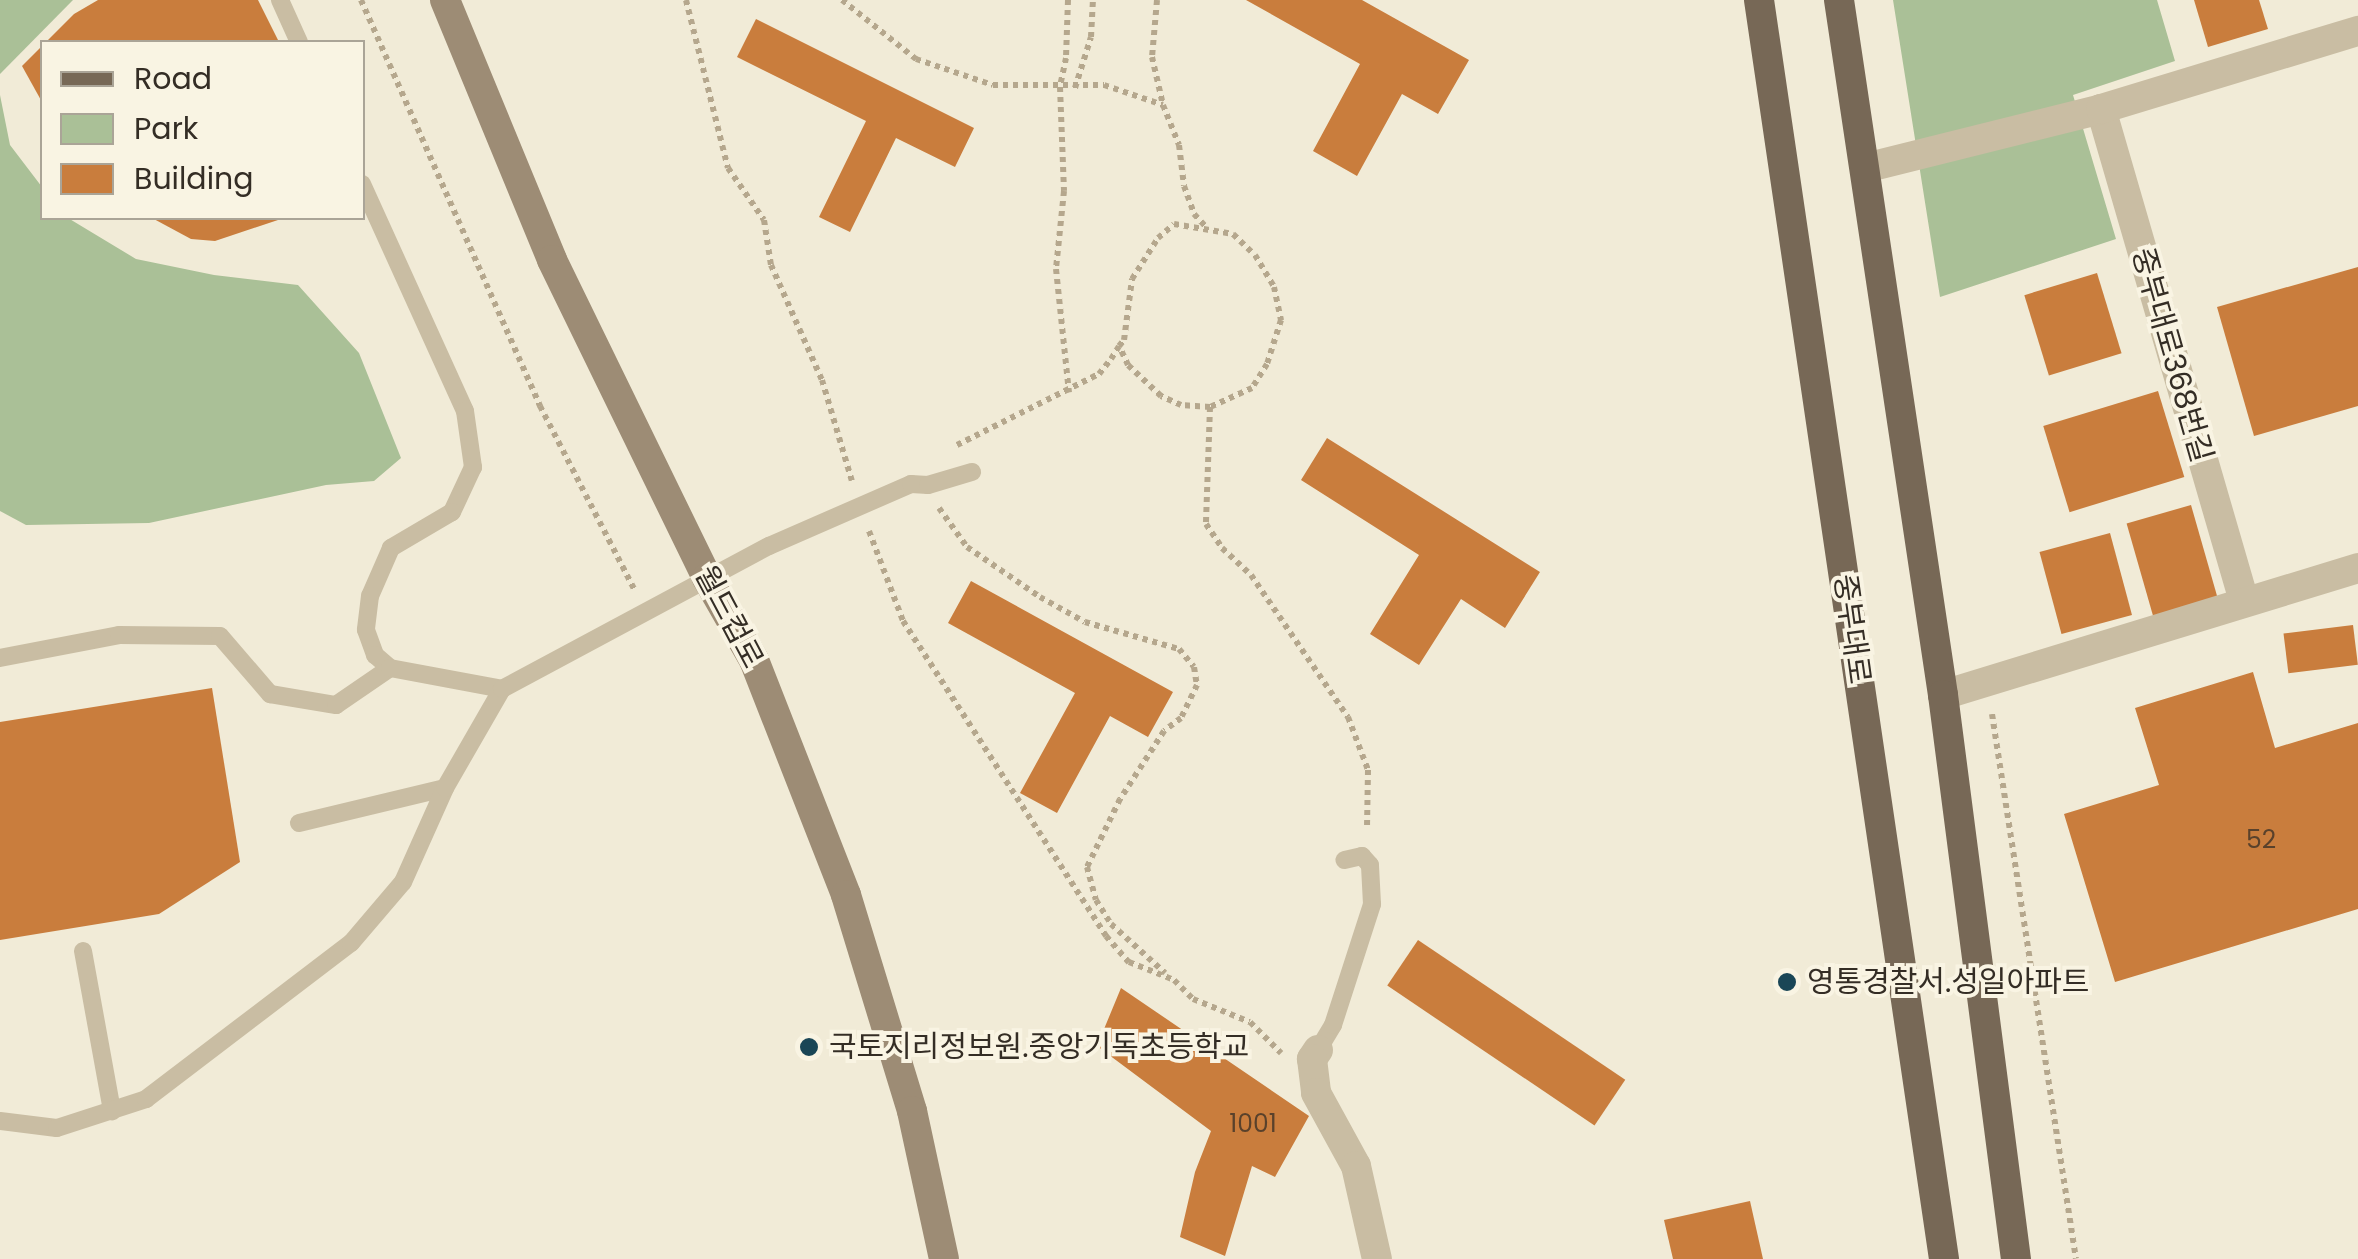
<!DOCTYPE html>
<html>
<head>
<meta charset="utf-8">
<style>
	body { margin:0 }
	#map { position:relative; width:2358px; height:1259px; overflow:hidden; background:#f1ebd7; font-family:Poppins,"Noto Sans KR",sans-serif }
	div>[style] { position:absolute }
	.green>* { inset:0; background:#aac097 }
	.building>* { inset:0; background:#c97d3d; transform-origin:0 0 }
	.path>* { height:6px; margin-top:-3px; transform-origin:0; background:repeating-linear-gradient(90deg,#b5a78d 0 5px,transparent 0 10px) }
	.lane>* { height:18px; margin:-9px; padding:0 9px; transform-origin:9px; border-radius:9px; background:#c9bda3 }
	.street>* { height:30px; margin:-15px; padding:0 15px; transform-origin:15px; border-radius:15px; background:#c9bda3 }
	.secondary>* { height:30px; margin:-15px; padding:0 15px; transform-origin:15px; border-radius:15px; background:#9d8c75 }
	.primary>* { height:30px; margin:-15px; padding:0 15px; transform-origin:15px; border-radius:15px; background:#776856 }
	.dots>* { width:28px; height:28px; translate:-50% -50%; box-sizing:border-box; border:5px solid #f9f4e3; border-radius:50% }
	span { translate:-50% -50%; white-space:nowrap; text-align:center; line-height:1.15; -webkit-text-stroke:8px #f9f4e3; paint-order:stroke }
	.number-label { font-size:25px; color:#59412b }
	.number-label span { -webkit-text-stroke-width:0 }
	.street-label { font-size:30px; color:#342d25 }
	.poi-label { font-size:30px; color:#342d25 }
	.left { translate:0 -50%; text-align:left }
	.legend { position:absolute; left:40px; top:40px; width:325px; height:180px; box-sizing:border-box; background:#f9f4e3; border:2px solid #aaa497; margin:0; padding:12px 18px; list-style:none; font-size:30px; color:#342d25 }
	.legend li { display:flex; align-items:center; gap:20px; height:50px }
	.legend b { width:50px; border:2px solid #aaa497 }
</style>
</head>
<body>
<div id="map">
	<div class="green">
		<div style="clip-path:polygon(0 0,73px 0,0 74px)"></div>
		<div style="clip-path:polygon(1893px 0,2157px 0,2175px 61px,2073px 95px,2116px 239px,1940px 297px)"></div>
		<div style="clip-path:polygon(0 95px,10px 145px,42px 187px,42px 218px,68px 218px,136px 259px,214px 275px,298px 285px,359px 353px,401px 458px,374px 481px,326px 485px,149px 523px,26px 525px,0 511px)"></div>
	</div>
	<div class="building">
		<div style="clip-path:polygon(98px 0,258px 0,279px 42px,46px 42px,74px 14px)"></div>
		<div style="clip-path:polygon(1246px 0,1362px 0,1469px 60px,1438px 114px,1402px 94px,1357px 176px,1313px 151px,1360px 64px)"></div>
		<div style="clip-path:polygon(2194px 0,2259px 0,2268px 29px,2208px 47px)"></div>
		<div style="clip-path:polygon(756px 19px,974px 128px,955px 167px,896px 138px,850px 232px,819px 217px,866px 121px,737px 57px)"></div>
		<div style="clip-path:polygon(42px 46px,42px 102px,22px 66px)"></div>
		<div style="clip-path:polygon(152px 218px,284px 218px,215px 241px,191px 239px)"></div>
		<div style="clip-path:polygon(2358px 267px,2358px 406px,2254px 436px,2217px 307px)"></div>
		<div style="left:2097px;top:273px;width:84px;height:76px;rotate:73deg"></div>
		<div style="left:2158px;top:391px;width:90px;height:120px;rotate:73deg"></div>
		<div style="clip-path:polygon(1327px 438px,1540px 572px,1505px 628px,1461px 599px,1419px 665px,1370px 634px,1419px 555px,1301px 480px)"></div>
		<div style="left:2191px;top:505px;width:99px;height:67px;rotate:74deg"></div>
		<div style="left:2110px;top:533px;width:85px;height:73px;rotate:75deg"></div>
		<div style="clip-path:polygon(971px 581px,1173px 692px,1148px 737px,1110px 716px,1057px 813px,1020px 793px,1075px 693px,948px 623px)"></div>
		<div style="left:2353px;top:625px;width:40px;height:70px;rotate:83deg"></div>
		<div style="clip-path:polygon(2253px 672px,2275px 748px,2358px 723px,2358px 909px,2115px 982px,2064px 814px,2159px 785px,2135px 708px)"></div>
		<div style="clip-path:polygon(212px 688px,240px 862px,159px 914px,0 940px,0 722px)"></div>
		<div style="left:1418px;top:940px;width:250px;height:55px;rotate:34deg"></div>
		<div style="clip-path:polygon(1121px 988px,1309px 1116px,1275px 1177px,1252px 1166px,1225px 1256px,1180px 1237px,1195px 1172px,1211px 1131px,1097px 1046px)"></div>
		<div style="clip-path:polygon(1750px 1201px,1763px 1259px,1673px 1259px,1664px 1220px)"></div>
	</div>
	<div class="path">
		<div style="left:361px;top:0;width:444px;rotate:66.2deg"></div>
		<div style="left:540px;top:406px;width:206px;rotate:62.8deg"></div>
		<div style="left:686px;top:0;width:173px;rotate:76deg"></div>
		<div style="left:728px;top:168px;width:63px;rotate:55.3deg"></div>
		<div style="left:764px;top:220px;width:46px;rotate:81.2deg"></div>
		<div style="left:771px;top:265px;width:126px;rotate:66.1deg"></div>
		<div style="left:822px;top:380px;width:105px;rotate:73.5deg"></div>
		<div style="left:842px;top:0;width:95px;rotate:38.6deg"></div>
		<div style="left:916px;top:59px;width:81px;rotate:18.7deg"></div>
		<div style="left:993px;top:85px;width:111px"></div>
		<div style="left:1104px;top:85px;width:62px;rotate:18.7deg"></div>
		<div style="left:1163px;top:105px;width:43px;rotate:68.2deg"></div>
		<div style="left:1179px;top:145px;width:41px;rotate:83deg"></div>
		<div style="left:1184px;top:186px;width:30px;rotate:70deg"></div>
		<div style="left:1194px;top:214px;width:16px;rotate:47deg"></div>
		<div style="left:1068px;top:0;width:58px;rotate:92deg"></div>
		<div style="left:1066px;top:58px;width:30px;rotate:102deg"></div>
		<div style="left:1060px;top:87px;width:104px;rotate:87.8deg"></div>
		<div style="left:1064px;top:191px;width:78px;rotate:95.9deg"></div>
		<div style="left:1056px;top:269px;width:124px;rotate:84deg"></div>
		<div style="left:1157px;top:0;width:57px;rotate:95deg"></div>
		<div style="left:1152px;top:57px;width:49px;rotate:77.1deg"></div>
		<div style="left:1075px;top:88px;width:53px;rotate:-72.6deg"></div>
		<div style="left:1091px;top:37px;width:37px;rotate:-87deg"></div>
		<div style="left:1210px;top:407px;width:117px;rotate:92deg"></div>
		<div style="left:1206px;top:524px;width:29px;rotate:56deg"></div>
		<div style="left:1222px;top:548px;width:40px;rotate:43deg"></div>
		<div style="left:1251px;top:575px;width:172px;rotate:55.7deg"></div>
		<div style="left:1348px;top:717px;width:57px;rotate:69.3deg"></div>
		<div style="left:1368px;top:770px;width:60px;rotate:91deg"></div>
		<div style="left:957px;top:445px;width:159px;rotate:-26.6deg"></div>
		<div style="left:1099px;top:374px;width:19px;rotate:-51deg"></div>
		<div style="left:1111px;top:359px;width:15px;rotate:-58deg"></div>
		<div style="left:1119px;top:346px;width:8px;rotate:-50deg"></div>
		<div style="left:1124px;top:340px;width:62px;rotate:-82.5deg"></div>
		<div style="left:1132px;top:279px;width:49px;rotate:-57.6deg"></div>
		<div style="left:1158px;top:238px;width:21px;rotate:-41deg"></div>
		<div style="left:1174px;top:224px;width:60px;rotate:9.6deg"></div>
		<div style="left:1233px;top:234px;width:30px;rotate:44deg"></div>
		<div style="left:1255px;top:255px;width:37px;rotate:59deg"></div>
		<div style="left:1274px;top:287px;width:34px;rotate:78deg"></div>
		<div style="left:1281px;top:320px;width:46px;rotate:107.7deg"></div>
		<div style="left:1267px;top:364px;width:28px;rotate:122deg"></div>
		<div style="left:1252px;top:388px;width:46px;rotate:155.7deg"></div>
		<div style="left:1210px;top:407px;width:29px;rotate:-176deg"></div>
		<div style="left:1181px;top:405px;width:22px;rotate:-156deg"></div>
		<div style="left:1161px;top:396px;width:45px;rotate:-136.8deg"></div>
		<div style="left:1128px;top:365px;width:21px;rotate:-115deg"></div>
		<div style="left:939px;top:508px;width:48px;rotate:54.3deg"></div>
		<div style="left:967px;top:547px;width:88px;rotate:34.4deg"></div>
		<div style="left:1040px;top:597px;width:51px;rotate:29.1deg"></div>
		<div style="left:1085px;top:622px;width:98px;rotate:16deg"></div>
		<div style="left:1179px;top:649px;width:23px;rotate:50deg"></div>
		<div style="left:1194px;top:667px;width:18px;rotate:81deg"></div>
		<div style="left:1197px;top:685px;width:37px;rotate:116deg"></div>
		<div style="left:1181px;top:718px;width:21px;rotate:143deg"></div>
		<div style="left:1164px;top:731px;width:81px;rotate:122.9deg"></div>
		<div style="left:1120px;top:799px;width:76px;rotate:115.9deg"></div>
		<div style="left:1087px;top:867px;width:34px;rotate:75deg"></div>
		<div style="left:1096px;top:900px;width:28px;rotate:58deg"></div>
		<div style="left:1111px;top:924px;width:73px;rotate:42.2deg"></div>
		<div style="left:869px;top:531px;width:96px;rotate:69.3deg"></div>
		<div style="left:903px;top:621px;width:375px;rotate:57.2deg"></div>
		<div style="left:1106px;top:936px;width:35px;rotate:49deg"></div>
		<div style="left:1129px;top:962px;width:48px;rotate:21.8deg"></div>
		<div style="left:1174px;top:980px;width:27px;rotate:45deg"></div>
		<div style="left:1193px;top:999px;width:61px;rotate:22deg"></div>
		<div style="left:1250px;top:1022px;width:44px;rotate:45deg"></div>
		<div style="left:1992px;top:714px;width:551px;rotate:81.24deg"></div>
	</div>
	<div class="lane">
		<div style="left:280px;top:0;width:46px;rotate:65.7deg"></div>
		<div style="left:362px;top:184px;width:249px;rotate:65.6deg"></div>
		<div style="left:465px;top:411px;width:57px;rotate:81.9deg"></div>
		<div style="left:473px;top:467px;width:50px;rotate:115deg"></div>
		<div style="left:452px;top:512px;width:71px;rotate:149.5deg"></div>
		<div style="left:391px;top:548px;width:52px;rotate:113.6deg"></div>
		<div style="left:370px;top:596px;width:34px;rotate:97deg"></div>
		<div style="left:366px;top:630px;width:27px;rotate:70deg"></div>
		<div style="left:375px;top:655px;width:20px;rotate:41deg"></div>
		<div style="left:0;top:658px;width:121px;rotate:-10.9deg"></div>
		<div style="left:119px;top:635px;width:101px;rotate:0.6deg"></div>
		<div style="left:220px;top:636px;width:77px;rotate:49.2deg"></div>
		<div style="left:270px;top:694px;width:67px;rotate:9.5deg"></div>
		<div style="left:336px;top:705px;width:65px;rotate:-34.4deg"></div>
		<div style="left:390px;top:668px;width:114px;rotate:10.6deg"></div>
		<div style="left:299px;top:823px;width:150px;rotate:-13.5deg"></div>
		<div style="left:83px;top:951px;width:163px;rotate:79.7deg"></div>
		<div style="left:1318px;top:1050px;width:29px;rotate:-59deg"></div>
		<div style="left:1333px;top:1025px;width:127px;rotate:-72.1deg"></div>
		<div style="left:1372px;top:904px;width:39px;rotate:-93deg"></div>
		<div style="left:1370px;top:865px;width:12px;rotate:-132deg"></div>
		<div style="left:1362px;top:856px;width:18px;rotate:167deg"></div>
		<div style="left:0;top:1121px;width:57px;rotate:7deg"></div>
		<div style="left:57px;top:1128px;width:94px;rotate:-18deg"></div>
		<div style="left:146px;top:1099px;width:258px;rotate:-37.3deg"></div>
		<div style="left:351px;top:943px;width:80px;rotate:-49.6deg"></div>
		<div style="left:403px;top:882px;width:103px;rotate:-65.9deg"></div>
		<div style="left:445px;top:788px;width:114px;rotate:-60.1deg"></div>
		<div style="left:502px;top:689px;width:303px;rotate:-28.2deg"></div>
		<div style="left:769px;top:546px;width:155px;rotate:-23.6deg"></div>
		<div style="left:911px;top:484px;width:17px;rotate:3deg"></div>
		<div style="left:928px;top:485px;width:46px;rotate:-16.5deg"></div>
	</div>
	<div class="street">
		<div style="left:2101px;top:109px;width:512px;rotate:73.79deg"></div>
		<div style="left:1865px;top:168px;width:243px;rotate:-14deg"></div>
		<div style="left:2101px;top:109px;width:269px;rotate:-16.9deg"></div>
		<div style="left:1943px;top:695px;width:434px;rotate:-17deg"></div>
		<div style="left:1318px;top:1050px;width:11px;rotate:124deg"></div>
		<div style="left:1312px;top:1059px;width:34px;rotate:83deg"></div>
		<div style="left:1316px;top:1093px;width:83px;rotate:61.3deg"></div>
		<div style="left:1356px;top:1166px;width:95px;rotate:77.3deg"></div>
	</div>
	<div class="secondary">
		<div style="left:445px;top:0;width:281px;rotate:67.6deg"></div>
		<div style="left:552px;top:260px;width:354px;rotate:64deg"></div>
		<div style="left:707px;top:578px;width:95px;rotate:60.2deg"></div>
		<div style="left:754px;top:660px;width:252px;rotate:68.6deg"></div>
		<div style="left:846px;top:895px;width:226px;rotate:73deg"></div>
		<div style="left:912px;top:1111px;width:151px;rotate:77.8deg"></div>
	</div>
	<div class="primary">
		<div style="left:1759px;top:0;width:1273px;rotate:81.64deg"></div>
		<div style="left:1839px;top:0;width:703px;rotate:81.49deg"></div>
		<div style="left:1943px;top:695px;width:569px;rotate:82.63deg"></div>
	</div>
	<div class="dots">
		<div style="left:1787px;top:982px;background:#1a4656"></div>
		<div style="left:809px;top:1047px;background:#1a4656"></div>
	</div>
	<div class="number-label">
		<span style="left:2261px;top:840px">52</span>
		<span style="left:1253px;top:1124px">1001</span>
	</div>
	<div class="street-label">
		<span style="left:2172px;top:355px;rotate:74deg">중부대로368번길</span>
		<span style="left:729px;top:617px;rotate:62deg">월드컵로</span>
		<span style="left:1852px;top:629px;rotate:82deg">중부대로</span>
	</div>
	<div class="poi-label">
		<span class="left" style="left:1807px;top:982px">영통경찰서.성일아파트</span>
		<span class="left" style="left:829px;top:1047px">국토지리정보원.중앙기독초등학교</span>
	</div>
	<ul class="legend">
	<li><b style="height:12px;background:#776856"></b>Road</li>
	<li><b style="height:28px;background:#aac097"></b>Park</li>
	<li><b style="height:28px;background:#c97d3d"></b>Building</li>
	</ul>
</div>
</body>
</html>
